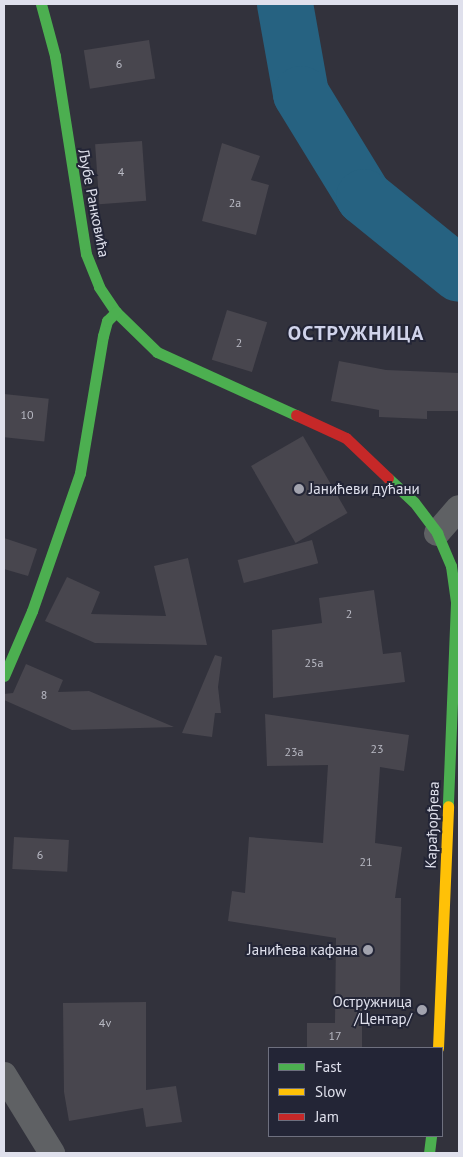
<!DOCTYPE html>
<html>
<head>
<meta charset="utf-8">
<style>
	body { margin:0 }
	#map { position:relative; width:463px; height:1157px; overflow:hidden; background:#32323c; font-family:"PT Sans",sans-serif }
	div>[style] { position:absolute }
	.river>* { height:56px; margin:-28px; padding:0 28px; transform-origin:28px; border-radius:28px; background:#266281 }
	.building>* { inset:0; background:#48464e; transform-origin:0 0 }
	.street>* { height:26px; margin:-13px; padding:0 13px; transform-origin:13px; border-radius:13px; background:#5f6164 }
	.fast>* { height:11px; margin:-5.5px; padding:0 5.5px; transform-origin:5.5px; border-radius:5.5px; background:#4caf50 }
	.slow>* { height:11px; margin:-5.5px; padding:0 5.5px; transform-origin:5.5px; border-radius:5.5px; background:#ffc107 }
	.jam>* { height:11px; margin:-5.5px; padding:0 5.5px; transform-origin:5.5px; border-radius:5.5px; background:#c62828 }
	.dots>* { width:14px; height:14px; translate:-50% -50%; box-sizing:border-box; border:2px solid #232536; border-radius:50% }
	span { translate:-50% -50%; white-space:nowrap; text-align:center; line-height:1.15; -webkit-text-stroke:4px #232536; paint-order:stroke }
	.number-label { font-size:12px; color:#b9bac4 }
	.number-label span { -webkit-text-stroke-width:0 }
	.street-label { font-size:15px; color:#dfe0ec }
	.poi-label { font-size:15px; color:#dfe0ec }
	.left { translate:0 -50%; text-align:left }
	.right { translate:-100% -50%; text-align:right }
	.district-label { font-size:20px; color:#d0d3ea; font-weight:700; letter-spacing:1px }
	.frame { position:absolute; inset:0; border:5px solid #dfe0ec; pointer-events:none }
	.legend { position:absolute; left:268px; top:1047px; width:175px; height:90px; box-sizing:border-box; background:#232536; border:1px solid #6e707f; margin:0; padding:6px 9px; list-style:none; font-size:15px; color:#dfe0ec }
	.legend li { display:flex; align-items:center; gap:10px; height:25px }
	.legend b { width:25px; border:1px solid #6e707f }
</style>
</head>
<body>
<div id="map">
	<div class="river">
		<div style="left:285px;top:4px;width:91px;rotate:79.9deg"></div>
		<div style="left:301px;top:94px;width:121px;rotate:58.5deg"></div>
		<div style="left:364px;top:197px;width:122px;rotate:39deg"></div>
	</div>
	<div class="building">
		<div style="left:149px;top:40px;width:39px;height:66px;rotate:81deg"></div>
		<div style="left:142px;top:141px;width:60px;height:47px;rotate:86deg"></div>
		<div style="clip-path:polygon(222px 143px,260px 156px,251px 180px,269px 185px,256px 235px,202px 221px)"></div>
		<div style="left:227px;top:310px;width:42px;height:52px;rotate:17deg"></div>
		<div style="clip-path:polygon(339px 361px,386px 370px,459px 373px,459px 411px,427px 411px,427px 419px,379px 417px,379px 410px,331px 401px)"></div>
		<div style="left:4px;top:394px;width:45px;height:43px;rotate:6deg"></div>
		<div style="left:303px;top:436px;width:89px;height:60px;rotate:60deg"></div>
		<div style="clip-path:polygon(4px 538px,37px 549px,28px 576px,4px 569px)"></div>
		<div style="left:312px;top:540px;width:24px;height:77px;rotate:75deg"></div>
		<div style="clip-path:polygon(188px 558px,207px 645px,95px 643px,45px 621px,67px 577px,100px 592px,91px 614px,166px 616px,154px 566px)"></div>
		<div style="clip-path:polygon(374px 590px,383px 654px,401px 652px,405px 682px,273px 698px,272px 630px,322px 623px,319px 598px)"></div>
		<div style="clip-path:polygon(215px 655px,222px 657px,218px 687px,221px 713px,215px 713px,212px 737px,182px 733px)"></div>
		<div style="clip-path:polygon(26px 664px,63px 680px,58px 692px,89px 691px,174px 727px,72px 730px,4px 700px,4px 694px,13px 693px)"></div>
		<div style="clip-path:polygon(265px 714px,409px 735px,404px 771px,380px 767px,375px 843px,402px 847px,395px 898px,401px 898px,400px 1004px,362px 1003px,362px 1048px,307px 1048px,307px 1023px,335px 1023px,336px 938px,228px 921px,232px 891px,245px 893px,249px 837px,323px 843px,328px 765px,267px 766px)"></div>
		<div style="left:14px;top:837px;width:55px;height:32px;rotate:3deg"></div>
		<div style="clip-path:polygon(146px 1002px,146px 1090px,176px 1086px,182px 1122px,146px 1127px,143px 1108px,69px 1121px,64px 1092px,63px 1003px)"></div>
	</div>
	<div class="street">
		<div style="left:437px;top:533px;width:33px;rotate:-49deg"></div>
		<div style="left:4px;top:1075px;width:92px;rotate:58.4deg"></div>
	</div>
	<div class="fast">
		<div style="left:41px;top:4px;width:54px;rotate:74.9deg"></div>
		<div style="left:55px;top:56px;width:200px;rotate:81.1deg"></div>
		<div style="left:86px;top:254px;width:35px;rotate:68deg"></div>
		<div style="left:99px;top:287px;width:30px;rotate:56deg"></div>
		<div style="left:116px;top:312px;width:57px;rotate:44.3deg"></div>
		<div style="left:157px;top:352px;width:153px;rotate:24.4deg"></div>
		<div style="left:388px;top:478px;width:35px;rotate:43deg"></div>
		<div style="left:414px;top:502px;width:39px;rotate:53deg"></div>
		<div style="left:437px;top:533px;width:36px;rotate:67deg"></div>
		<div style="left:451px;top:566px;width:37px;rotate:82deg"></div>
		<div style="left:456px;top:603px;width:203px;rotate:92.3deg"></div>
		<div style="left:4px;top:676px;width:71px;rotate:-66.7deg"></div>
		<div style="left:32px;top:611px;width:146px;rotate:-70.8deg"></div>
		<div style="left:80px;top:473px;width:139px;rotate:-80.5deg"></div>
		<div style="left:103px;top:336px;width:16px;rotate:-75deg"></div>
		<div style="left:107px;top:321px;width:13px;rotate:-45deg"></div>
		<div style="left:429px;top:1153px;width:17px;rotate:-83deg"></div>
	</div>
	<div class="slow">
		<div style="left:438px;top:1048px;width:242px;rotate:-87.6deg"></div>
	</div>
	<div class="jam">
		<div style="left:296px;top:415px;width:55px;rotate:24.7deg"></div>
		<div style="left:346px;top:438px;width:58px;rotate:43.6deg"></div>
	</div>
	<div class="dots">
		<div style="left:299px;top:489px;background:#a2a3ae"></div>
		<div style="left:368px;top:950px;background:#a2a3ae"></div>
		<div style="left:422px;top:1010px;background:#a2a3ae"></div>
	</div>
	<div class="number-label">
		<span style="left:119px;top:64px">6</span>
		<span style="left:121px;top:172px">4</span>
		<span style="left:235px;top:203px">2a</span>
		<span style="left:239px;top:343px">2</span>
		<span style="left:27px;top:415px">10</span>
		<span style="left:349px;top:614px">2</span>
		<span style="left:314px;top:663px">25a</span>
		<span style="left:44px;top:695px">8</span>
		<span style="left:377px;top:749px">23</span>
		<span style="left:294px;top:752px">23a</span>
		<span style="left:40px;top:855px">6</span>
		<span style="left:366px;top:862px">21</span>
		<span style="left:105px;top:1023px">4v</span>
		<span style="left:335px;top:1036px">17</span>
	</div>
	<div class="street-label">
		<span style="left:94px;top:203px;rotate:79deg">Љубе Ранковића</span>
		<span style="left:432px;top:825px;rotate:-88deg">Карађорђева</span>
	</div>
	<div class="poi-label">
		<span class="left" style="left:309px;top:489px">Јанићеви дућани</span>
		<span class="right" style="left:358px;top:950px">Јанићева кафана</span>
		<span class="right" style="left:412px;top:1010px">Остружница<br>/Центар/</span>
	</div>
	<div class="district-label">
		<span style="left:356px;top:333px">ОСТРУЖНИЦА</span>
	</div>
	<div class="frame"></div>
	<ul class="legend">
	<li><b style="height:6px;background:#4caf50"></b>Fast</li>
	<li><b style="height:6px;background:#ffc107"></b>Slow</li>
	<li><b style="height:6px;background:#c62828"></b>Jam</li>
	</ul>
</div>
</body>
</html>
